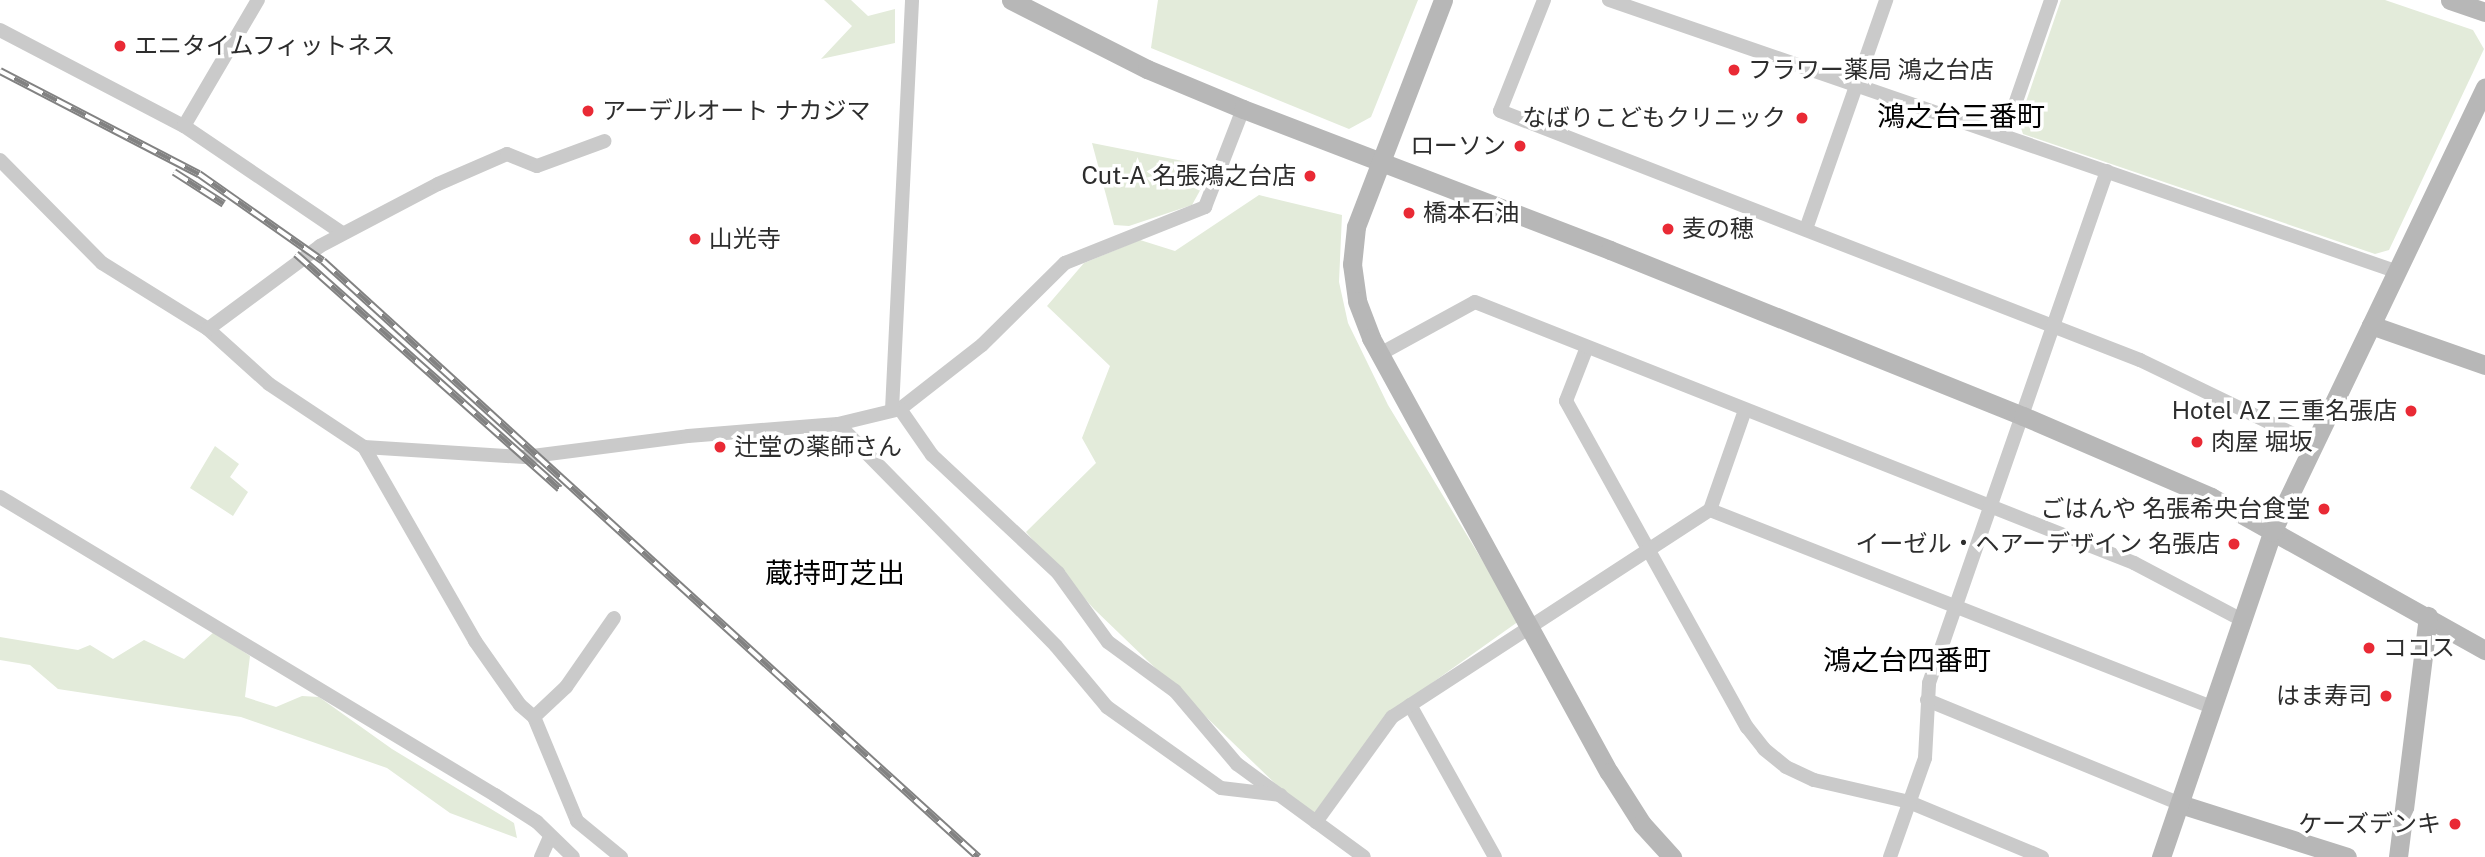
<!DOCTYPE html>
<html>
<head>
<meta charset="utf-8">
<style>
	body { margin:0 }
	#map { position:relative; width:2485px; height:857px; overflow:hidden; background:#fff; font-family:"Public Sans","Noto Sans JP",sans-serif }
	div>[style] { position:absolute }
	.green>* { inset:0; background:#e3ebda }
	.street>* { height:14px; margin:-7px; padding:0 7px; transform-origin:7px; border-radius:7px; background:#cacaca }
	.secondary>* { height:19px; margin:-9.5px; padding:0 9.5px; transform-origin:9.5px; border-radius:9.5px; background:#b7b7b7 }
	.rail>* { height:8px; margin-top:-4px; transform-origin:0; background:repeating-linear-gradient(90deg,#fff 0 16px,#828282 0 32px); box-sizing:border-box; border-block:2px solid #828282 }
	.dots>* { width:19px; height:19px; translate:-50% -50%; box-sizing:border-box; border:4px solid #fff; border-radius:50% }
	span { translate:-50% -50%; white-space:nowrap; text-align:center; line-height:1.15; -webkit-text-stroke:7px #fff; paint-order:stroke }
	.poi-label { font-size:24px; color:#2d2d2d }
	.left { translate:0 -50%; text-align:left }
	.right { translate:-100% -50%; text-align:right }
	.quarter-label { font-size:28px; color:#000 }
</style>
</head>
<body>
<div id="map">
	<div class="green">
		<div style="clip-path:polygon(824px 0,851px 0,868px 16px,895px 9px,895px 43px,821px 59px,852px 26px)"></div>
		<div style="clip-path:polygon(1158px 0,1418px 0,1371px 117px,1349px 129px,1151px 48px)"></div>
		<div style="clip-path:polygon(2061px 0,2385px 0,2473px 30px,2484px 49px,2389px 250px,2375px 254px,2023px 134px,2019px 122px)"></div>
		<div style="clip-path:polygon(1092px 143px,1213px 167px,1192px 205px,1129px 226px,1114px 225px)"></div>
		<div style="clip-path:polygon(1259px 195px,1342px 215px,1339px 282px,1348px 323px,1388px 405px,1519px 621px,1387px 715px,1311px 818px,1094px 609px,1026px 532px,1096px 463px,1082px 438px,1110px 366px,1047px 306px,1084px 263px,1140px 240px,1175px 251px)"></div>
		<div style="clip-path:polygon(215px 446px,239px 464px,230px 477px,248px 492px,233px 516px,190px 488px)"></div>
		<div style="clip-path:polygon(214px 632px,250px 656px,245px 697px,276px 707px,302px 696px,319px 697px,392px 749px,514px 823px,517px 838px,450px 813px,387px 768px,241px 717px,58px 689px,30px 665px,0 660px,0 637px,78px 650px,90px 645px,113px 659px,144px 640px,184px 659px)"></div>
	</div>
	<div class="street">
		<div style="left:1544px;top:0;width:119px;rotate:111.6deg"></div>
		<div style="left:1500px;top:111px;width:687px;rotate:21.26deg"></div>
		<div style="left:2140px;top:360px;width:193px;rotate:25.8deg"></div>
		<div style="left:1609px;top:0;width:835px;rotate:19.02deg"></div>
		<div style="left:0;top:30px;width:208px;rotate:27.6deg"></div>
		<div style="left:184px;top:126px;width:146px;rotate:-59.6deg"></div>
		<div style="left:184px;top:126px;width:191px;rotate:34.1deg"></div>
		<div style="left:2004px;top:136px;width:144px;rotate:-70.9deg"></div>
		<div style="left:0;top:160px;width:145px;rotate:45.3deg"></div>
		<div style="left:102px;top:263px;width:125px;rotate:31.9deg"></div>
		<div style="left:208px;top:329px;width:82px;rotate:42deg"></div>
		<div style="left:269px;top:384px;width:114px;rotate:33.6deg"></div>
		<div style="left:364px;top:447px;width:161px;rotate:3.6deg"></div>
		<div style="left:525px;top:457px;width:164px;rotate:-7.3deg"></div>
		<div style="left:688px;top:436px;width:150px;rotate:-4.6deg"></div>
		<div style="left:838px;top:424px;width:64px;rotate:-13.6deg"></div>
		<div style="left:900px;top:409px;width:104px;rotate:-38deg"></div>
		<div style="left:982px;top:345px;width:117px;rotate:-44.7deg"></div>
		<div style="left:1065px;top:263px;width:151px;rotate:-21.8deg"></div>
		<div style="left:1205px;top:207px;width:105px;rotate:-68.8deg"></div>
		<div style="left:1806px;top:229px;width:243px;rotate:-70.7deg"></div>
		<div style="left:208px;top:329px;width:139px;rotate:-36.5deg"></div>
		<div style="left:320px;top:246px;width:133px;rotate:-27.7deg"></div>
		<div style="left:438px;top:184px;width:75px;rotate:-23.5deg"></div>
		<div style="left:507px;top:154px;width:32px;rotate:22deg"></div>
		<div style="left:537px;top:166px;width:72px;rotate:-20.2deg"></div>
		<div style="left:1587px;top:347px;width:58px;rotate:111.3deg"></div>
		<div style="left:1566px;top:401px;width:373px;rotate:61deg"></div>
		<div style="left:1747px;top:727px;width:28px;rotate:52deg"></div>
		<div style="left:1764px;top:749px;width:28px;rotate:39deg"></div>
		<div style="left:1786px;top:767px;width:31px;rotate:25deg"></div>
		<div style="left:1814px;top:780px;width:98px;rotate:13deg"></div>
		<div style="left:1909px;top:802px;width:144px;rotate:22.5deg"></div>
		<div style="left:1380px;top:354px;width:108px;rotate:-28.7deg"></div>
		<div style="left:1475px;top:302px;width:709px;rotate:21.61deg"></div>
		<div style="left:2134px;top:563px;width:124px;rotate:27.8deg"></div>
		<div style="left:900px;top:409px;width:56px;rotate:55.2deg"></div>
		<div style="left:932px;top:455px;width:173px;rotate:43.1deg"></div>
		<div style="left:1058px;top:573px;width:85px;rotate:54.1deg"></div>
		<div style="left:1108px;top:642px;width:83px;rotate:36.2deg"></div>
		<div style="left:1175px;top:691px;width:96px;rotate:49.7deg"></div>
		<div style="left:1237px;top:764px;width:157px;rotate:36.2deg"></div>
		<div style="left:892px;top:410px;width:410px;rotate:-87.2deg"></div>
		<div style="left:838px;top:424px;width:311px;rotate:45.5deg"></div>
		<div style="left:1056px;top:646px;width:80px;rotate:50.1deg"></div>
		<div style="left:1107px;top:707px;width:140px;rotate:35.4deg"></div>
		<div style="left:1221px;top:788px;width:60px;rotate:6.7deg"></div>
		<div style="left:364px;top:447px;width:224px;rotate:60.2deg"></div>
		<div style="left:475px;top:641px;width:78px;rotate:54.9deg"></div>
		<div style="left:520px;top:705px;width:18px;rotate:41deg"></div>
		<div style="left:534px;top:717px;width:113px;rotate:67.5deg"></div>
		<div style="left:577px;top:821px;width:57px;rotate:39.3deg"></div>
		<div style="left:0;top:497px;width:578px;rotate:31.05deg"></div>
		<div style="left:495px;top:795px;width:50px;rotate:32.7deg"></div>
		<div style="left:537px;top:822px;width:50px;rotate:44.2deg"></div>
		<div style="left:1710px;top:510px;width:541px;rotate:21.45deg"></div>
		<div style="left:1927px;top:700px;width:274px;rotate:22.3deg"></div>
		<div style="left:1410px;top:705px;width:174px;rotate:60.8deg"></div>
		<div style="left:534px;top:717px;width:44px;rotate:-43.2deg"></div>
		<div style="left:566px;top:687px;width:84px;rotate:-55.2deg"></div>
		<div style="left:1316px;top:822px;width:130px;rotate:-54.1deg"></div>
		<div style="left:1392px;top:717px;width:379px;rotate:-33.1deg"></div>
		<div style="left:1710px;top:510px;width:106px;rotate:-70.7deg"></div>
		<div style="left:541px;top:857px;width:22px;rotate:-66deg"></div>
		<div style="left:1890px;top:857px;width:105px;rotate:-70.5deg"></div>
		<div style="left:1925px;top:758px;width:75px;rotate:-86.9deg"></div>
		<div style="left:1929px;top:683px;width:542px;rotate:-70.83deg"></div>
	</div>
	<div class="secondary">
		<div style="left:1011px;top:0;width:153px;rotate:26.9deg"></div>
		<div style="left:1147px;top:69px;width:104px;rotate:22.6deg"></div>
		<div style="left:1243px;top:109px;width:393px;rotate:21deg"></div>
		<div style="left:1610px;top:250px;width:445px;rotate:21.9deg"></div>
		<div style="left:2023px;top:416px;width:205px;rotate:23.3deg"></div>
		<div style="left:2211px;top:497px;width:314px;rotate:29.2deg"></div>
		<div style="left:1443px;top:0;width:243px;rotate:111deg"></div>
		<div style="left:1356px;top:227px;width:37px;rotate:96deg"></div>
		<div style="left:1352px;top:264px;width:37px;rotate:82deg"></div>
		<div style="left:1357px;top:301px;width:40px;rotate:69deg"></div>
		<div style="left:1371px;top:338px;width:495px;rotate:61.3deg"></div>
		<div style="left:1609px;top:772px;width:62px;rotate:57.6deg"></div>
		<div style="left:1642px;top:824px;width:45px;rotate:47.7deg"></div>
		<div style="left:2450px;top:0;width:37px;rotate:19deg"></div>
		<div style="left:2371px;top:325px;width:121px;rotate:19.3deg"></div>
		<div style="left:2180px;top:804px;width:175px;rotate:17.6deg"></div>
		<div style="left:2161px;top:857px;width:343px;rotate:-71.1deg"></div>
		<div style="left:2272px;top:532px;width:493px;rotate:-64.4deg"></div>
		<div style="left:2398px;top:857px;width:243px;rotate:-82.9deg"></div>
	</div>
	<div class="rail">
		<div style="left:0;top:71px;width:224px;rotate:27.4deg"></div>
		<div style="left:199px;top:174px;width:151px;rotate:35.1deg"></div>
		<div style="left:323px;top:261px;width:886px;rotate:42.3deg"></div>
		<div style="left:174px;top:172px;width:59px;rotate:32.6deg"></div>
		<div style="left:296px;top:254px;width:353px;rotate:41.7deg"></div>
	</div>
	<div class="dots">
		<div style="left:120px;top:46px;background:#e92a35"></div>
		<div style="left:1734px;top:70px;background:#e92a35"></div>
		<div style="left:588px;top:111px;background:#e92a35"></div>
		<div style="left:1802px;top:118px;background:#e92a35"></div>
		<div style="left:1520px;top:146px;background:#e92a35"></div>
		<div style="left:1310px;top:176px;background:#e92a35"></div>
		<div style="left:1409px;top:213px;background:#e92a35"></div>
		<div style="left:1668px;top:229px;background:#e92a35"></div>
		<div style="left:695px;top:239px;background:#e92a35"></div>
		<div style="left:2411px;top:411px;background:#e92a35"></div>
		<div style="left:2197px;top:442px;background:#e92a35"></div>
		<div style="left:720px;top:447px;background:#e92a35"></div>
		<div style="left:2324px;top:509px;background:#e92a35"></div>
		<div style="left:2234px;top:544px;background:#e92a35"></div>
		<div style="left:2369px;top:648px;background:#e92a35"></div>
		<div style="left:2386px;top:696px;background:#e92a35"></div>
		<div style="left:2455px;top:824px;background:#e92a35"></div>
	</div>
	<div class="poi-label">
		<span class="left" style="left:134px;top:46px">エニタイムフィットネス</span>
		<span class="left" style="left:1748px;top:70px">フラワー薬局 鴻之台店</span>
		<span class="left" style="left:602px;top:111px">アーデルオート ナカジマ</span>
		<span class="right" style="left:1786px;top:118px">なばりこどもクリニック</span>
		<span class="right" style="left:1506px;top:146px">ローソン</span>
		<span class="right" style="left:1296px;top:176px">Cut-A 名張鴻之台店</span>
		<span class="left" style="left:1423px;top:213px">橋本石油</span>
		<span class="left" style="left:1682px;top:229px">麦の穂</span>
		<span class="left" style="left:709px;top:239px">山光寺</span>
		<span class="right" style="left:2397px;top:411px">Hotel AZ 三重名張店</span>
		<span class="left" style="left:2211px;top:442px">肉屋 堀坂</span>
		<span class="left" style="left:734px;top:447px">辻堂の薬師さん</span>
		<span class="right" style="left:2310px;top:509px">ごはんや 名張希央台食堂</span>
		<span class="right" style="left:2220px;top:544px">イーゼル・ヘアーデザイン 名張店</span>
		<span class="left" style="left:2383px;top:648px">ココス</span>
		<span class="right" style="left:2372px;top:696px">はま寿司</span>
		<span class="right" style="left:2441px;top:824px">ケーズデンキ</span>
	</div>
	<div class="quarter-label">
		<span style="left:1961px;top:116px">鴻之台三番町</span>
		<span style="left:835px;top:573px">蔵持町芝出</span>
		<span style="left:1907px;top:660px">鴻之台四番町</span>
	</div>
</div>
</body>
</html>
